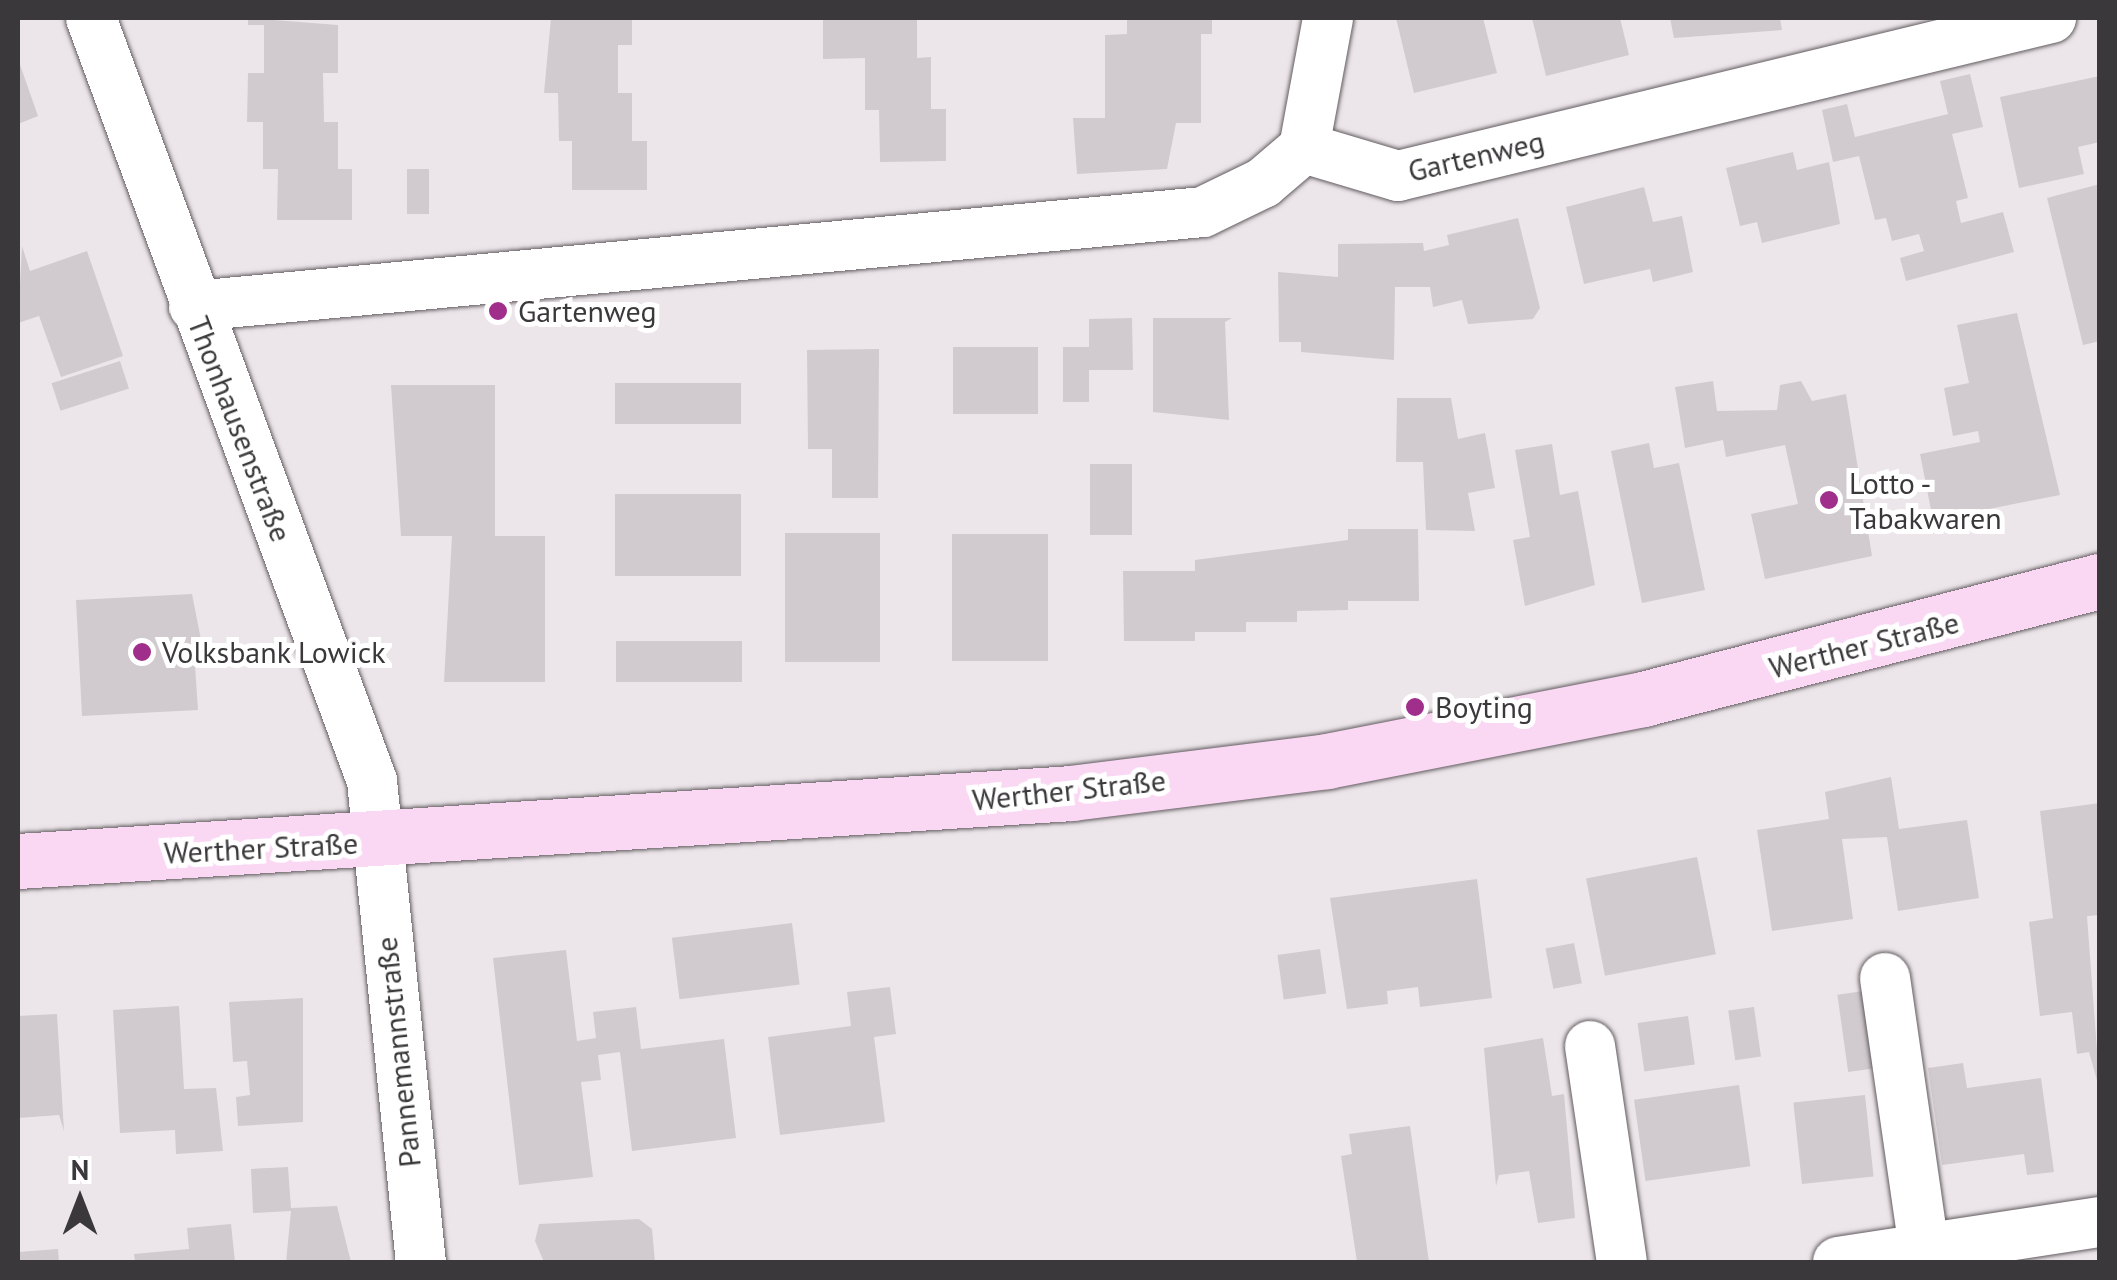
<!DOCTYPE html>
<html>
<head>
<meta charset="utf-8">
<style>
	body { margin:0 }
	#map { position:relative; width:2117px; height:1280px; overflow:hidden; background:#ece6ea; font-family:"PT Sans",sans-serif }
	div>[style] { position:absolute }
	.building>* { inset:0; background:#d1cacf; transform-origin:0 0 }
	.roads { filter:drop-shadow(0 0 2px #625c60) drop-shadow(0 0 2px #625c60) }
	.street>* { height:50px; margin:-25px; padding:0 25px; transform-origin:25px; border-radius:25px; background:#fff }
	.secondary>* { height:55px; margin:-27.5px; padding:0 27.5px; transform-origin:27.5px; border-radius:27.5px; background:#fad7f3 }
	.dots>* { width:28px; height:28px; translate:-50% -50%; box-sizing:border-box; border:5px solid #fff; border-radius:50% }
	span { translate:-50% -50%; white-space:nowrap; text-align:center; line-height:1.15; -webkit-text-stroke:10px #fff; paint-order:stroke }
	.street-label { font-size:30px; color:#3a383a }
	.poi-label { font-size:30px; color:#3a383a }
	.left { translate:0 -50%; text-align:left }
	.frame { position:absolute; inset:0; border:20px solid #3a383a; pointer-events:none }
	.north { position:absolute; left:30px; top:1150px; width:100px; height:100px; -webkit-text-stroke:8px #fff; paint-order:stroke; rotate:0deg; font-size:28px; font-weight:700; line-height:40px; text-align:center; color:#3a383a }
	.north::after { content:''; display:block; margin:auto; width:35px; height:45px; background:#3a383a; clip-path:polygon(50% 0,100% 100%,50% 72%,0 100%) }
</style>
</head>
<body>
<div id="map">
	<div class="building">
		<div style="clip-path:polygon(248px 18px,338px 25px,338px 73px,323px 73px,324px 122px,338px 122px,338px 169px,352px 169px,352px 220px,277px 220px,278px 169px,263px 169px,263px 122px,247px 122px,248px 73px,264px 73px,264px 25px,248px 25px)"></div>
		<div style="clip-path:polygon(551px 18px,632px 18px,632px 45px,618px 45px,618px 93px,632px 93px,632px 141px,647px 141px,647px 190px,572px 190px,572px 141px,559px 141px,558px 93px,544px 93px)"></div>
		<div style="clip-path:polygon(823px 18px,917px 18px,917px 58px,931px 57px,931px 109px,946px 109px,946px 161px,880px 162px,879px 110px,865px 110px,865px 58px,823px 59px)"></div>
		<div style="clip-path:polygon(1127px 18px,1212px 18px,1212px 34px,1201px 34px,1201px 123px,1176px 123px,1167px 169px,1077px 174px,1073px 118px,1105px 118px,1105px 35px,1127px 34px)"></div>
		<div style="clip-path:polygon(1396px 18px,1483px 18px,1497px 73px,1414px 93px)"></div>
		<div style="clip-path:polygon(1532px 18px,1620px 18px,1629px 55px,1546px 76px)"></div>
		<div style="clip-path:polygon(1670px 18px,1780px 18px,1782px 30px,1674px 38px)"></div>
		<div style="clip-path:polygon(18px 59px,38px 116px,18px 124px)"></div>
		<div style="clip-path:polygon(1970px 74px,1983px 127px,1952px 134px,1968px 198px,1956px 201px,1961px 223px,2003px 212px,2014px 252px,1906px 281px,1900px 258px,1924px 251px,1919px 234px,1892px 241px,1886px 218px,1875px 220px,1859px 156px,1833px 162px,1822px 110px,1847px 104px,1855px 137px,1948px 114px,1940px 81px)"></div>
		<div style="clip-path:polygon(2100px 76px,2100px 142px,2078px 147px,2084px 174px,2019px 188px,2000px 97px)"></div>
		<div style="clip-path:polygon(1793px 152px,1797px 170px,1829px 162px,1840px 224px,1762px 243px,1757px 222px,1740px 226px,1726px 168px)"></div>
		<div style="left:407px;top:169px;width:22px;height:45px"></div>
		<div style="clip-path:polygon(2100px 184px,2100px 341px,2083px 345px,2047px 198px)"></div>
		<div style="clip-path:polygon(1644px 187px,1653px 222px,1682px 216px,1693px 272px,1653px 282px,1650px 269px,1584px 284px,1566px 207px)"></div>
		<div style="clip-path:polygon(1518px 218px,1540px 308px,1533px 319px,1468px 324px,1462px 300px,1433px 307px,1430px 287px,1395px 287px,1394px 360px,1301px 352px,1301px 342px,1279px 342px,1278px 272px,1338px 277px,1338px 244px,1423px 243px,1424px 251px,1449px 245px,1447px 235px)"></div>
		<div style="clip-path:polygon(22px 246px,30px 271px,87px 251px,123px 356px,61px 377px,39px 316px,18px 323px)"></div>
		<div style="clip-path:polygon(2017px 313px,2060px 495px,1933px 520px,1920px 454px,1980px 442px,1978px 431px,1953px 436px,1944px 388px,1969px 383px,1957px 325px)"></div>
		<div style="clip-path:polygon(1132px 318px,1133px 370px,1089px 370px,1089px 402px,1063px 402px,1063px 347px,1089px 347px,1089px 319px)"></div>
		<div style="clip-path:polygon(1153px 318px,1232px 318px,1225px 322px,1229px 420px,1153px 412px)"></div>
		<div style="left:953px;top:347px;width:85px;height:67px"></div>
		<div style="clip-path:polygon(879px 349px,878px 498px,832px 498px,832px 449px,808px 449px,807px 350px)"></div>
		<div style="left:120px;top:361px;width:29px;height:72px;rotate:72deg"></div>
		<div style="clip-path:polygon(1713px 381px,1717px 411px,1777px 410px,1780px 385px,1801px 381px,1812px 401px,1846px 394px,1872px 556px,1765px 579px,1751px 514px,1798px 504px,1785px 445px,1726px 457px,1723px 440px,1685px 448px,1675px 387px)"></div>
		<div style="left:615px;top:383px;width:126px;height:41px"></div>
		<div style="clip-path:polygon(391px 385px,495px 385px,495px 536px,545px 536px,545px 682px,444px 682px,452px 536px,401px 536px)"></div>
		<div style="clip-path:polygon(1397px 398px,1451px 398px,1458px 439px,1485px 433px,1495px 488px,1468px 493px,1475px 531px,1426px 530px,1423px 462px,1396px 462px)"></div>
		<div style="clip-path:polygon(1649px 443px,1654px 468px,1679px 463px,1705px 590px,1642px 603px,1611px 451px)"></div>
		<div style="clip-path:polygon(1552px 444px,1560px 495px,1578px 491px,1595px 585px,1525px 606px,1513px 540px,1530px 537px,1515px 450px)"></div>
		<div style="left:1090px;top:464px;width:42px;height:71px"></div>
		<div style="left:615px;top:494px;width:126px;height:82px"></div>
		<div style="clip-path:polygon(1348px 529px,1418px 529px,1419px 601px,1348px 601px,1348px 610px,1297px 611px,1297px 622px,1246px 622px,1246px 632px,1195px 632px,1195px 641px,1124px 641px,1123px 571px,1195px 571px,1195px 560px,1348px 540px)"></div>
		<div style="left:880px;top:533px;width:129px;height:95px;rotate:90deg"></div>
		<div style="left:952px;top:534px;width:96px;height:127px"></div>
		<div style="clip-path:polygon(192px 594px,206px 665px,195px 666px,198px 710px,82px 716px,76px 600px)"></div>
		<div style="left:616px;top:641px;width:126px;height:41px"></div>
		<div style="clip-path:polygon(1891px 777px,1899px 829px,1967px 820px,1979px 898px,1898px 911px,1887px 837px,1842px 839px,1853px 919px,1772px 931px,1757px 830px,1829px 819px,1825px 792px)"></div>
		<div style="clip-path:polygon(2100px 803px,2100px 915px,2087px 916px,2100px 1091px,2089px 1052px,2077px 1054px,2072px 1012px,2040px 1016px,2029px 922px,2053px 918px,2040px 811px)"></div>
		<div style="left:1697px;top:857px;width:99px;height:113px;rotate:79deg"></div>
		<div style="clip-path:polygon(1477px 879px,1492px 998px,1420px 1007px,1418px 987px,1387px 991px,1388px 1004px,1347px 1009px,1330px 898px)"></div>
		<div style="left:792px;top:923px;width:62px;height:121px;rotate:83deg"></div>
		<div style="left:1574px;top:943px;width:41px;height:29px;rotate:79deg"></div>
		<div style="left:1320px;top:949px;width:45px;height:43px;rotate:82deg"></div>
		<div style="clip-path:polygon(566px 950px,577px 1041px,596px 1038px,593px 1012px,636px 1007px,641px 1049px,724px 1039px,736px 1138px,632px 1151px,620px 1052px,598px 1055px,601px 1080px,581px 1082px,593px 1177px,519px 1185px,493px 958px)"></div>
		<div style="clip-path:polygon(890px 987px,896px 1034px,874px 1037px,885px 1122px,780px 1135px,768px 1037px,851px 1026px,847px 992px)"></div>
		<div style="left:1871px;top:990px;width:78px;height:34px;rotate:82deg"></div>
		<div style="clip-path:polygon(303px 998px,303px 1122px,238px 1126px,236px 1097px,250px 1095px,247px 1061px,233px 1062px,229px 1002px)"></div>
		<div style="clip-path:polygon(179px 1006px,184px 1089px,216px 1088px,223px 1151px,176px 1154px,175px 1130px,120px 1133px,113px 1010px)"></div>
		<div style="left:1754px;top:1007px;width:50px;height:26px;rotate:82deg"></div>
		<div style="clip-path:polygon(57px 1014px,64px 1131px,59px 1115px,18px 1118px,18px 1016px)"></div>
		<div style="left:1688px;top:1016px;width:49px;height:51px;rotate:82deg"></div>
		<div style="clip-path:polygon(1543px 1038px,1552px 1096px,1564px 1094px,1575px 1218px,1538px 1223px,1529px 1171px,1499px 1175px,1496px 1186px,1484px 1048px)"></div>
		<div style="clip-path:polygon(1963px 1063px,1967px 1088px,2041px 1078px,2054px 1172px,2027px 1175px,2024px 1154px,1942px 1165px,1928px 1068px)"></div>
		<div style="left:1739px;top:1085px;width:82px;height:106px;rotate:82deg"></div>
		<div style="left:1865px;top:1095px;width:82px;height:72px;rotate:84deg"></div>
		<div style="clip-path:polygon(1410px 1126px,1429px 1262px,1357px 1262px,1341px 1156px,1352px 1154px,1349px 1134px)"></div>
		<div style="clip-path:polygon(288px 1167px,291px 1208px,337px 1206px,351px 1262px,286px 1262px,291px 1211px,253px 1213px,251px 1169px)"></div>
		<div style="clip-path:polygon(639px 1219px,652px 1229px,655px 1262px,544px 1262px,535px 1241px,539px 1224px)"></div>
		<div style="clip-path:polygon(231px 1224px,235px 1262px,135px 1262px,134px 1254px,189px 1249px,187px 1228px)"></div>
		<div style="clip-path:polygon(58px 1249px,59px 1262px,18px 1262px,18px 1252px)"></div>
	</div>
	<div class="roads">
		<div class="street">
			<div style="left:91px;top:18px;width:813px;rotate:69.78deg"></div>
			<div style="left:372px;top:781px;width:483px;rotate:84.2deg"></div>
			<div style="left:1304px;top:148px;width:98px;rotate:16.6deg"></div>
			<div style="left:1398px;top:176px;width:672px;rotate:-13.6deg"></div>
			<div style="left:1304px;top:148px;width:132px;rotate:-79.5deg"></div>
			<div style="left:194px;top:306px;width:1013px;rotate:-5.32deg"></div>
			<div style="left:1203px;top:212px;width:67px;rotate:-25.8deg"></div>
			<div style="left:1263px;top:183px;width:54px;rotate:-40.5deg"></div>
			<div style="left:1885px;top:978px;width:274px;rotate:81.8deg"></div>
			<div style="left:1590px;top:1046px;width:218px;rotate:81.6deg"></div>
			<div style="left:1838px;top:1262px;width:265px;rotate:-8.7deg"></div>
		</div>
		<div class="secondary">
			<div style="left:18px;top:861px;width:1055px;rotate:-3.69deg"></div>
			<div style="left:1071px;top:793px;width:258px;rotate:-7.1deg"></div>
			<div style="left:1327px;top:761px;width:322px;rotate:-11.1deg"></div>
			<div style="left:1643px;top:699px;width:472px;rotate:-14.5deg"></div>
		</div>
	</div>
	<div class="dots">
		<div style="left:498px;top:311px;background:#a02f8c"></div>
		<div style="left:1829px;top:500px;background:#a02f8c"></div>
		<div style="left:142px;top:652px;background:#a02f8c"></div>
		<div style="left:1415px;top:707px;background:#a02f8c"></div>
	</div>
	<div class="street-label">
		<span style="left:1476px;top:156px;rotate:-13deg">Gartenweg</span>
		<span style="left:240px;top:429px;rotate:69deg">Thonhausenstraße</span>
		<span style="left:1864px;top:645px;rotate:-14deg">Werther Straße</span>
		<span style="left:1069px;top:790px;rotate:-6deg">Werther Straße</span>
		<span style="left:261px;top:848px;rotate:-3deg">Werther Straße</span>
		<span style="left:398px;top:1052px;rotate:-96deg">Pannemannstraße</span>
	</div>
	<div class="poi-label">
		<span class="left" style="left:518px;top:311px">Gartenweg</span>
		<span class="left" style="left:1849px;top:500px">Lotto -<br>Tabakwaren</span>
		<span class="left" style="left:162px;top:652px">Volksbank Lowick</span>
		<span class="left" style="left:1435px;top:707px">Boyting</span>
	</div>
	<div class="frame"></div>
	<div class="north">N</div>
</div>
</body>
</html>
